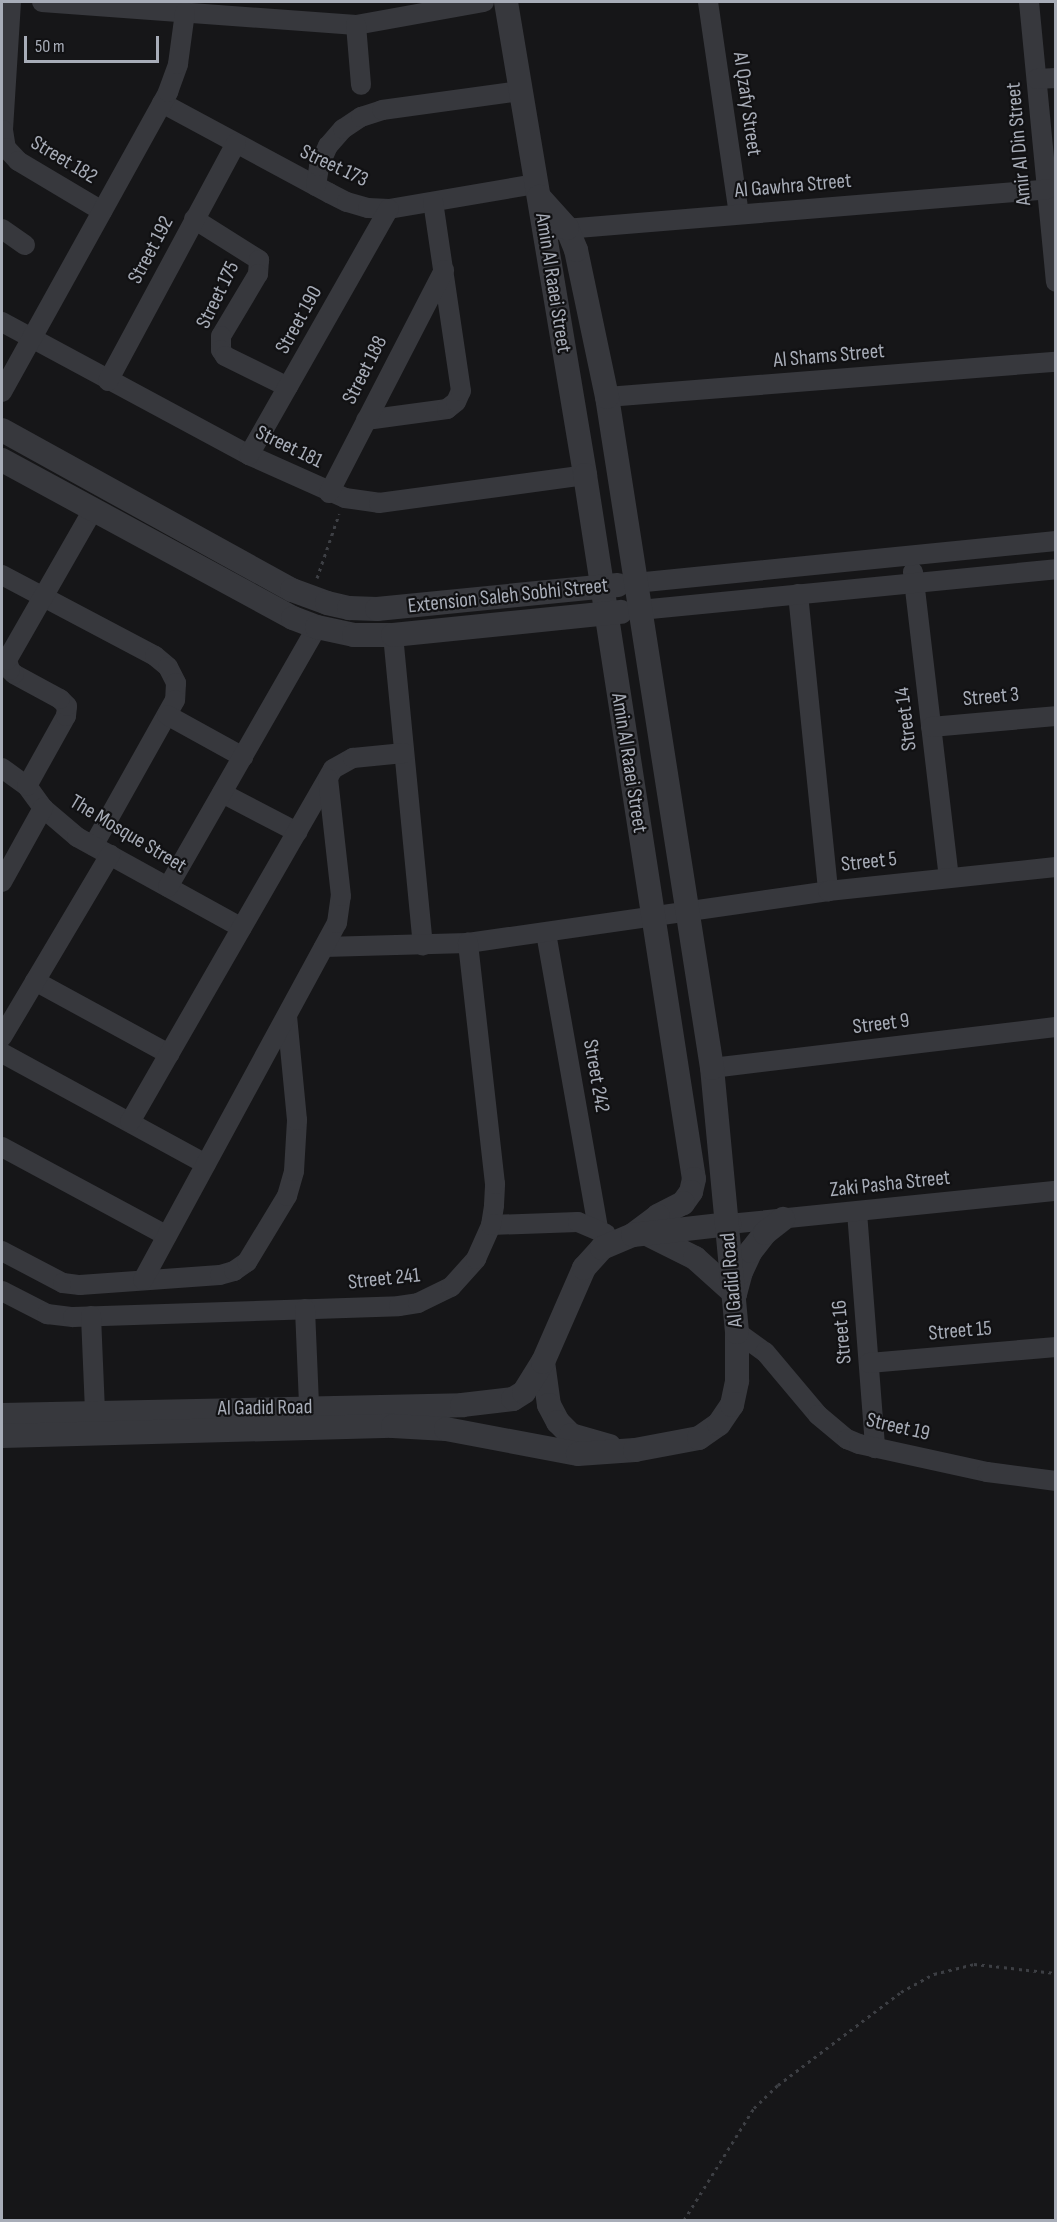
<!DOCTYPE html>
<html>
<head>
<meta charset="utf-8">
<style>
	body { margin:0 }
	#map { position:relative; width:1057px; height:2222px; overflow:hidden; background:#161618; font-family:"Sofia Sans Condensed",sans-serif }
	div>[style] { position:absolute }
	.path>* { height:3px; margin-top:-1.5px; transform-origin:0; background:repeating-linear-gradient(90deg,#3d3f44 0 3px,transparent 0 7.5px) }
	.minor>* { height:20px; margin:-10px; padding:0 10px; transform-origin:10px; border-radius:10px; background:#37383d }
	.tertiary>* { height:24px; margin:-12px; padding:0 12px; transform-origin:12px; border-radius:12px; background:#37383d }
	span { translate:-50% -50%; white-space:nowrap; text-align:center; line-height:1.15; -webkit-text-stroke:4.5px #111113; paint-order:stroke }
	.street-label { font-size:21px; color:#a8adb8 }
	.frame { position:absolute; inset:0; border:3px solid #a8adb8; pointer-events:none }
	.scale { position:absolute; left:24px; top:36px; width:135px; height:27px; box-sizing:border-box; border:3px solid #a8adb8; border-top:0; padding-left:8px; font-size:18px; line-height:21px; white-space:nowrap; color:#a8adb8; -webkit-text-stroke:4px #111113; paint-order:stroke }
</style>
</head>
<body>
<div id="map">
	<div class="path">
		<div style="left:317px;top:578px;width:68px;rotate:-71deg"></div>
		<div style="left:684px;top:2220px;width:132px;rotate:-58deg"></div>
		<div style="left:754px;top:2108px;width:33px;rotate:-44deg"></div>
		<div style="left:778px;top:2085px;width:154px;rotate:-37.1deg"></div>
		<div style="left:901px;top:1992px;width:38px;rotate:-29deg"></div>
		<div style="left:934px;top:1974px;width:41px;rotate:-14deg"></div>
		<div style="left:974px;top:1964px;width:82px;rotate:6.3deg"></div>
	</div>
	<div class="minor">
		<div style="left:11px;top:2px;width:128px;rotate:93.6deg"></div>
		<div style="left:3px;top:130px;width:18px;rotate:81deg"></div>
		<div style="left:6px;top:148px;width:18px;rotate:47deg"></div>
		<div style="left:18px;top:161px;width:98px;rotate:30.8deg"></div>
		<div style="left:42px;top:2px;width:315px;rotate:4.2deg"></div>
		<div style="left:356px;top:25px;width:130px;rotate:-10.2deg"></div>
		<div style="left:708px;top:2px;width:214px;rotate:81.7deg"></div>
		<div style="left:1029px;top:2px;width:281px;rotate:84.5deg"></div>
		<div style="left:356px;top:25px;width:60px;rotate:85.2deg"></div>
		<div style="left:1037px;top:79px;width:19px;rotate:-3deg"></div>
		<div style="left:162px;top:103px;width:190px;rotate:28.3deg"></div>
		<div style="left:329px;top:193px;width:20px;rotate:27deg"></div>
		<div style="left:347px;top:202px;width:22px;rotate:16deg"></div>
		<div style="left:368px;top:208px;width:21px;rotate:3deg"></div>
		<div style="left:389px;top:209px;width:149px;rotate:-9.7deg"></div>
		<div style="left:316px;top:186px;width:20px;rotate:-81deg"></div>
		<div style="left:319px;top:166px;width:22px;rotate:-66deg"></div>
		<div style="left:328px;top:146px;width:23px;rotate:-49deg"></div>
		<div style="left:343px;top:129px;width:22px;rotate:-34deg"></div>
		<div style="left:361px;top:117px;width:22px;rotate:-18deg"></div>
		<div style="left:382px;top:110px;width:140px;rotate:-7.8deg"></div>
		<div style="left:194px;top:219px;width:77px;rotate:32.2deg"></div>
		<div style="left:259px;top:260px;width:14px;rotate:94deg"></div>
		<div style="left:258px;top:274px;width:72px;rotate:120.8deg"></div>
		<div style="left:221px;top:336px;width:14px;rotate:90deg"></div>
		<div style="left:221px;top:350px;width:7px;rotate:56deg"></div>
		<div style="left:225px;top:356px;width:70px;rotate:26.2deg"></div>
		<div style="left:2px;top:229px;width:28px;rotate:35deg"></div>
		<div style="left:553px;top:230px;width:496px;rotate:-4.7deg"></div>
		<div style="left:2px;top:322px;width:281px;rotate:28.3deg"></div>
		<div style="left:249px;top:455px;width:105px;rotate:24.1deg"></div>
		<div style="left:345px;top:498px;width:34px;rotate:8deg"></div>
		<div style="left:379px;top:503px;width:208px;rotate:-7.7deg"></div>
		<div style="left:108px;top:381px;width:270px;rotate:-61.7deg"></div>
		<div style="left:2px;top:392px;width:343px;rotate:-61deg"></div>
		<div style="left:168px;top:92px;width:30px;rotate:-70deg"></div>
		<div style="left:178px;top:64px;width:52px;rotate:-82.3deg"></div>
		<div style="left:607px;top:397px;width:450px;rotate:-4.5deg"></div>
		<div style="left:366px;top:420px;width:82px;rotate:-7.7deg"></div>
		<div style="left:447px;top:409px;width:11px;rotate:-38deg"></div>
		<div style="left:456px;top:402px;width:12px;rotate:-66deg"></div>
		<div style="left:461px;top:391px;width:191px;rotate:-98.4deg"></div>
		<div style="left:249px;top:455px;width:283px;rotate:-60.4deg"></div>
		<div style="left:329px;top:493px;width:251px;rotate:-62.7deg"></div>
		<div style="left:913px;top:572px;width:307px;rotate:83.3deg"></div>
		<div style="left:2px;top:575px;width:173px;rotate:27.9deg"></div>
		<div style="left:155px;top:656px;width:17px;rotate:40deg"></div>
		<div style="left:168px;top:667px;width:18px;rotate:63deg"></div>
		<div style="left:176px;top:683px;width:17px;rotate:93deg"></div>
		<div style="left:175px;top:700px;width:167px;rotate:119.3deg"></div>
		<div style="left:635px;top:583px;width:423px;rotate:-5.7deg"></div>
		<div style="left:798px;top:594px;width:299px;rotate:84.2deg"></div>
		<div style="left:640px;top:610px;width:418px;rotate:-5.6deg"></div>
		<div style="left:393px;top:635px;width:312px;rotate:84.5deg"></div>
		<div style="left:167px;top:715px;width:87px;rotate:28.9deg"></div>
		<div style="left:931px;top:727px;width:125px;rotate:-5deg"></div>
		<div style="left:2px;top:768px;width:31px;rotate:36deg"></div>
		<div style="left:27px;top:786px;width:27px;rotate:54deg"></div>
		<div style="left:43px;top:808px;width:45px;rotate:40.5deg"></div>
		<div style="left:77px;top:837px;width:188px;rotate:28.9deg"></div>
		<div style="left:27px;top:786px;width:80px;rotate:-60.9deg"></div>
		<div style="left:66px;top:716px;width:10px;rotate:-84deg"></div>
		<div style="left:67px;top:706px;width:10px;rotate:-135deg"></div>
		<div style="left:60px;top:699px;width:52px;rotate:-151.5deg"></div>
		<div style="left:14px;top:674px;width:6px;rotate:-135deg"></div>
		<div style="left:10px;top:670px;width:10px;rotate:-107deg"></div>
		<div style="left:7px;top:660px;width:173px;rotate:-60.2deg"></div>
		<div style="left:222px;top:793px;width:85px;rotate:27.5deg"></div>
		<div style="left:2px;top:882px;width:85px;rotate:-61deg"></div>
		<div style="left:168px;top:887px;width:300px;rotate:-60.2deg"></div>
		<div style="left:546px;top:933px;width:300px;rotate:80deg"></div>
		<div style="left:324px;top:947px;width:144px;rotate:-1.6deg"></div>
		<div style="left:468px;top:943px;width:364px;rotate:-8.2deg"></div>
		<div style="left:828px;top:891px;width:229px;rotate:-6deg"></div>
		<div style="left:35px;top:981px;width:153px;rotate:28.6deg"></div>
		<div style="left:2px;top:1037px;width:212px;rotate:-59.3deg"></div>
		<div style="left:2px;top:1053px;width:232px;rotate:28.6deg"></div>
		<div style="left:712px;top:1068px;width:346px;rotate:-6.8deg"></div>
		<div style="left:130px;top:1122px;width:407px;rotate:-60.1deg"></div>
		<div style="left:333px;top:769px;width:23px;rotate:-29deg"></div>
		<div style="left:353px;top:758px;width:51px;rotate:-5.6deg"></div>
		<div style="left:2px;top:1147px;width:187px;rotate:28.3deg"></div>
		<div style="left:857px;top:1212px;width:237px;rotate:85.6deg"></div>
		<div style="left:729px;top:1224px;width:329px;rotate:-5.8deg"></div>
		<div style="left:491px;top:1225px;width:87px;rotate:-2deg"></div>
		<div style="left:578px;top:1222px;width:30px;rotate:23deg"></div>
		<div style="left:2px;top:1251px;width:69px;rotate:27.7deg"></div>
		<div style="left:63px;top:1283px;width:17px;rotate:7deg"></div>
		<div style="left:80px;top:1285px;width:140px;rotate:-4.1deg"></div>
		<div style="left:220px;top:1275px;width:15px;rotate:-16deg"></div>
		<div style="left:234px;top:1271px;width:16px;rotate:-35deg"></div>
		<div style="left:247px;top:1262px;width:77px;rotate:-58.8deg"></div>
		<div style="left:287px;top:1196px;width:26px;rotate:-74deg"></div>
		<div style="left:294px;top:1171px;width:51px;rotate:-86.6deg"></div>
		<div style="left:297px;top:1120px;width:104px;rotate:-95.5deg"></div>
		<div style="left:143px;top:1280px;width:406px;rotate:-61.5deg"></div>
		<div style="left:337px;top:923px;width:27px;rotate:-82deg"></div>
		<div style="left:341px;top:896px;width:118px;rotate:-96.3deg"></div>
		<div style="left:2px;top:1291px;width:51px;rotate:27.1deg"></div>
		<div style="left:47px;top:1314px;width:26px;rotate:7deg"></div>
		<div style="left:73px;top:1317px;width:326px;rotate:-1.9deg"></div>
		<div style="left:399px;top:1306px;width:19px;rotate:-9deg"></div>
		<div style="left:418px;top:1303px;width:37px;rotate:-26deg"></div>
		<div style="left:451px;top:1287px;width:38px;rotate:-48deg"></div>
		<div style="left:476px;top:1259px;width:37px;rotate:-66deg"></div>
		<div style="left:491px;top:1225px;width:20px;rotate:-81deg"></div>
		<div style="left:494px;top:1205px;width:21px;rotate:-87deg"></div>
		<div style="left:495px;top:1184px;width:243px;rotate:-96.4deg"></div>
		<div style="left:305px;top:1309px;width:97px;rotate:87.6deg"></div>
		<div style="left:91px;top:1316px;width:96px;rotate:87.6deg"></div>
		<div style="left:737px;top:1332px;width:34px;rotate:36deg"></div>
		<div style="left:765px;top:1352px;width:82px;rotate:49.9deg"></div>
		<div style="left:818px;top:1415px;width:38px;rotate:40deg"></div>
		<div style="left:847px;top:1439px;width:13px;rotate:23deg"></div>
		<div style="left:859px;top:1444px;width:131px;rotate:12.3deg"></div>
		<div style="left:987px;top:1472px;width:70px;rotate:7.4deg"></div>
		<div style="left:869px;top:1363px;width:188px;rotate:-4.9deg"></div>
	</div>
	<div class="tertiary">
		<div style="left:506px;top:2px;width:480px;rotate:80.5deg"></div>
		<div style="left:585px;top:475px;width:712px;rotate:81.2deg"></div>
		<div style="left:694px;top:1179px;width:13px;rotate:103deg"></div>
		<div style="left:691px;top:1192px;width:14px;rotate:126deg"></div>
		<div style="left:683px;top:1203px;width:28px;rotate:153deg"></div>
		<div style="left:658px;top:1216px;width:31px;rotate:143deg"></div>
		<div style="left:2px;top:430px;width:331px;rotate:28.9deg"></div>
		<div style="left:292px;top:590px;width:37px;rotate:20deg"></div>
		<div style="left:327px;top:603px;width:23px;rotate:13deg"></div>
		<div style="left:349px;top:608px;width:28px;rotate:2deg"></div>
		<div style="left:377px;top:609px;width:242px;rotate:-5.7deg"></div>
		<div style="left:2px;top:460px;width:331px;rotate:28.5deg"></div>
		<div style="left:293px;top:618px;width:26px;rotate:21deg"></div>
		<div style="left:317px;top:627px;width:38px;rotate:12deg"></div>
		<div style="left:354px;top:635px;width:39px"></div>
		<div style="left:393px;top:635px;width:229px;rotate:-5.8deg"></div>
		<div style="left:645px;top:1233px;width:56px;rotate:26.6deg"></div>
		<div style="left:695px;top:1258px;width:54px;rotate:42deg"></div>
		<div style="left:735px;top:1294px;width:23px;rotate:-75deg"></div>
		<div style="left:741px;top:1272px;width:23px;rotate:-65deg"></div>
		<div style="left:751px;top:1251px;width:23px;rotate:-52deg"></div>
		<div style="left:765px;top:1233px;width:23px;rotate:-38deg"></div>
		<div style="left:543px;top:1362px;width:43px;rotate:82.1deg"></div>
		<div style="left:549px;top:1405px;width:19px;rotate:62deg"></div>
		<div style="left:558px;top:1422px;width:18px;rotate:45deg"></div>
		<div style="left:571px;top:1435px;width:40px;rotate:16deg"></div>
		<div style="left:2px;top:1415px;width:460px;rotate:-1.2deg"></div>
		<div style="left:462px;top:1405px;width:51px;rotate:-6.7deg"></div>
		<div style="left:513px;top:1399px;width:13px;rotate:-32deg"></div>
		<div style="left:524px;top:1392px;width:36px;rotate:-58deg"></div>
		<div style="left:543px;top:1362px;width:103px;rotate:-66.4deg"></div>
		<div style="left:584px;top:1268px;width:27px;rotate:-48deg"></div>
		<div style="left:602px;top:1248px;width:34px;rotate:-23deg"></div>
		<div style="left:633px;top:1235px;width:97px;rotate:-6.5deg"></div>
		<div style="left:2px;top:1436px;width:391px;rotate:-1.5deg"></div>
		<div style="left:393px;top:1426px;width:53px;rotate:3.2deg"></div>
		<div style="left:446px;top:1429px;width:134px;rotate:10.7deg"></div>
		<div style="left:578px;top:1454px;width:57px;rotate:-4deg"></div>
		<div style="left:635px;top:1450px;width:65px;rotate:-10.6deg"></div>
		<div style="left:699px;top:1438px;width:24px;rotate:-35deg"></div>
		<div style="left:719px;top:1424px;width:23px;rotate:-56deg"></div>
		<div style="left:732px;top:1405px;width:25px;rotate:-78deg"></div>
		<div style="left:737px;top:1381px;width:49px;rotate:-90deg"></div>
		<div style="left:737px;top:1332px;width:265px;rotate:-95.4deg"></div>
		<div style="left:712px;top:1068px;width:679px;rotate:-98.89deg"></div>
		<div style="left:607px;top:397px;width:150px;rotate:-101.9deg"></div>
		<div style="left:576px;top:250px;width:24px;rotate:-112deg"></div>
		<div style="left:567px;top:228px;width:42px;rotate:-132.1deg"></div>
	</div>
	<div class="street-label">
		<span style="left:747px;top:104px;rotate:82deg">Al Qzafy Street</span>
		<span style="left:1019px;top:144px;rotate:-95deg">Amir Al Din Street</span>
		<span style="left:64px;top:160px;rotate:31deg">Street 182</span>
		<span style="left:334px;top:166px;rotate:25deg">Street 173</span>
		<span style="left:793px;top:186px;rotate:-5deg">Al Gawhra Street</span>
		<span style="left:151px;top:250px;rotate:-62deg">Street 192</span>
		<span style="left:553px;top:283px;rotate:81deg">Amin Al Raaei Street</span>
		<span style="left:218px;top:295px;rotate:-64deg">Street 175</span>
		<span style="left:299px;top:320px;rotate:-61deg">Street 190</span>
		<span style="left:829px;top:356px;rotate:-5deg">Al Shams Street</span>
		<span style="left:365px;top:370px;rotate:-63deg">Street 188</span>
		<span style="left:289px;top:447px;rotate:26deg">Street 181</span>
		<span style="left:508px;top:596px;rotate:-6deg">Extension Saleh Sobhi Street</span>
		<span style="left:991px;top:697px;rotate:-5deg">Street 3</span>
		<span style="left:906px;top:719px;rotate:-97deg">Street 14</span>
		<span style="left:629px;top:763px;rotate:81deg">Amin Al Raaei Street</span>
		<span style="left:128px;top:834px;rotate:31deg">The Mosque Street</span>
		<span style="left:869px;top:862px;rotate:-6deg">Street 5</span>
		<span style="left:881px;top:1024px;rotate:-7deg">Street 9</span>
		<span style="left:596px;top:1076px;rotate:80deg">Street 242</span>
		<span style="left:890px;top:1184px;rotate:-6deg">Zaki Pasha Street</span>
		<span style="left:384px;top:1279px;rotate:-6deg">Street 241</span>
		<span style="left:732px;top:1280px;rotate:-95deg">Al Gadid Road</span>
		<span style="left:960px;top:1331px;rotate:-5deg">Street 15</span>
		<span style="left:842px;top:1332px;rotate:-95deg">Street 16</span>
		<span style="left:265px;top:1408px;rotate:-1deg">Al Gadid Road</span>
		<span style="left:898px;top:1427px;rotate:13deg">Street 19</span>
	</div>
	<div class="frame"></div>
	<div class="scale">50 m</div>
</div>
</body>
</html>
